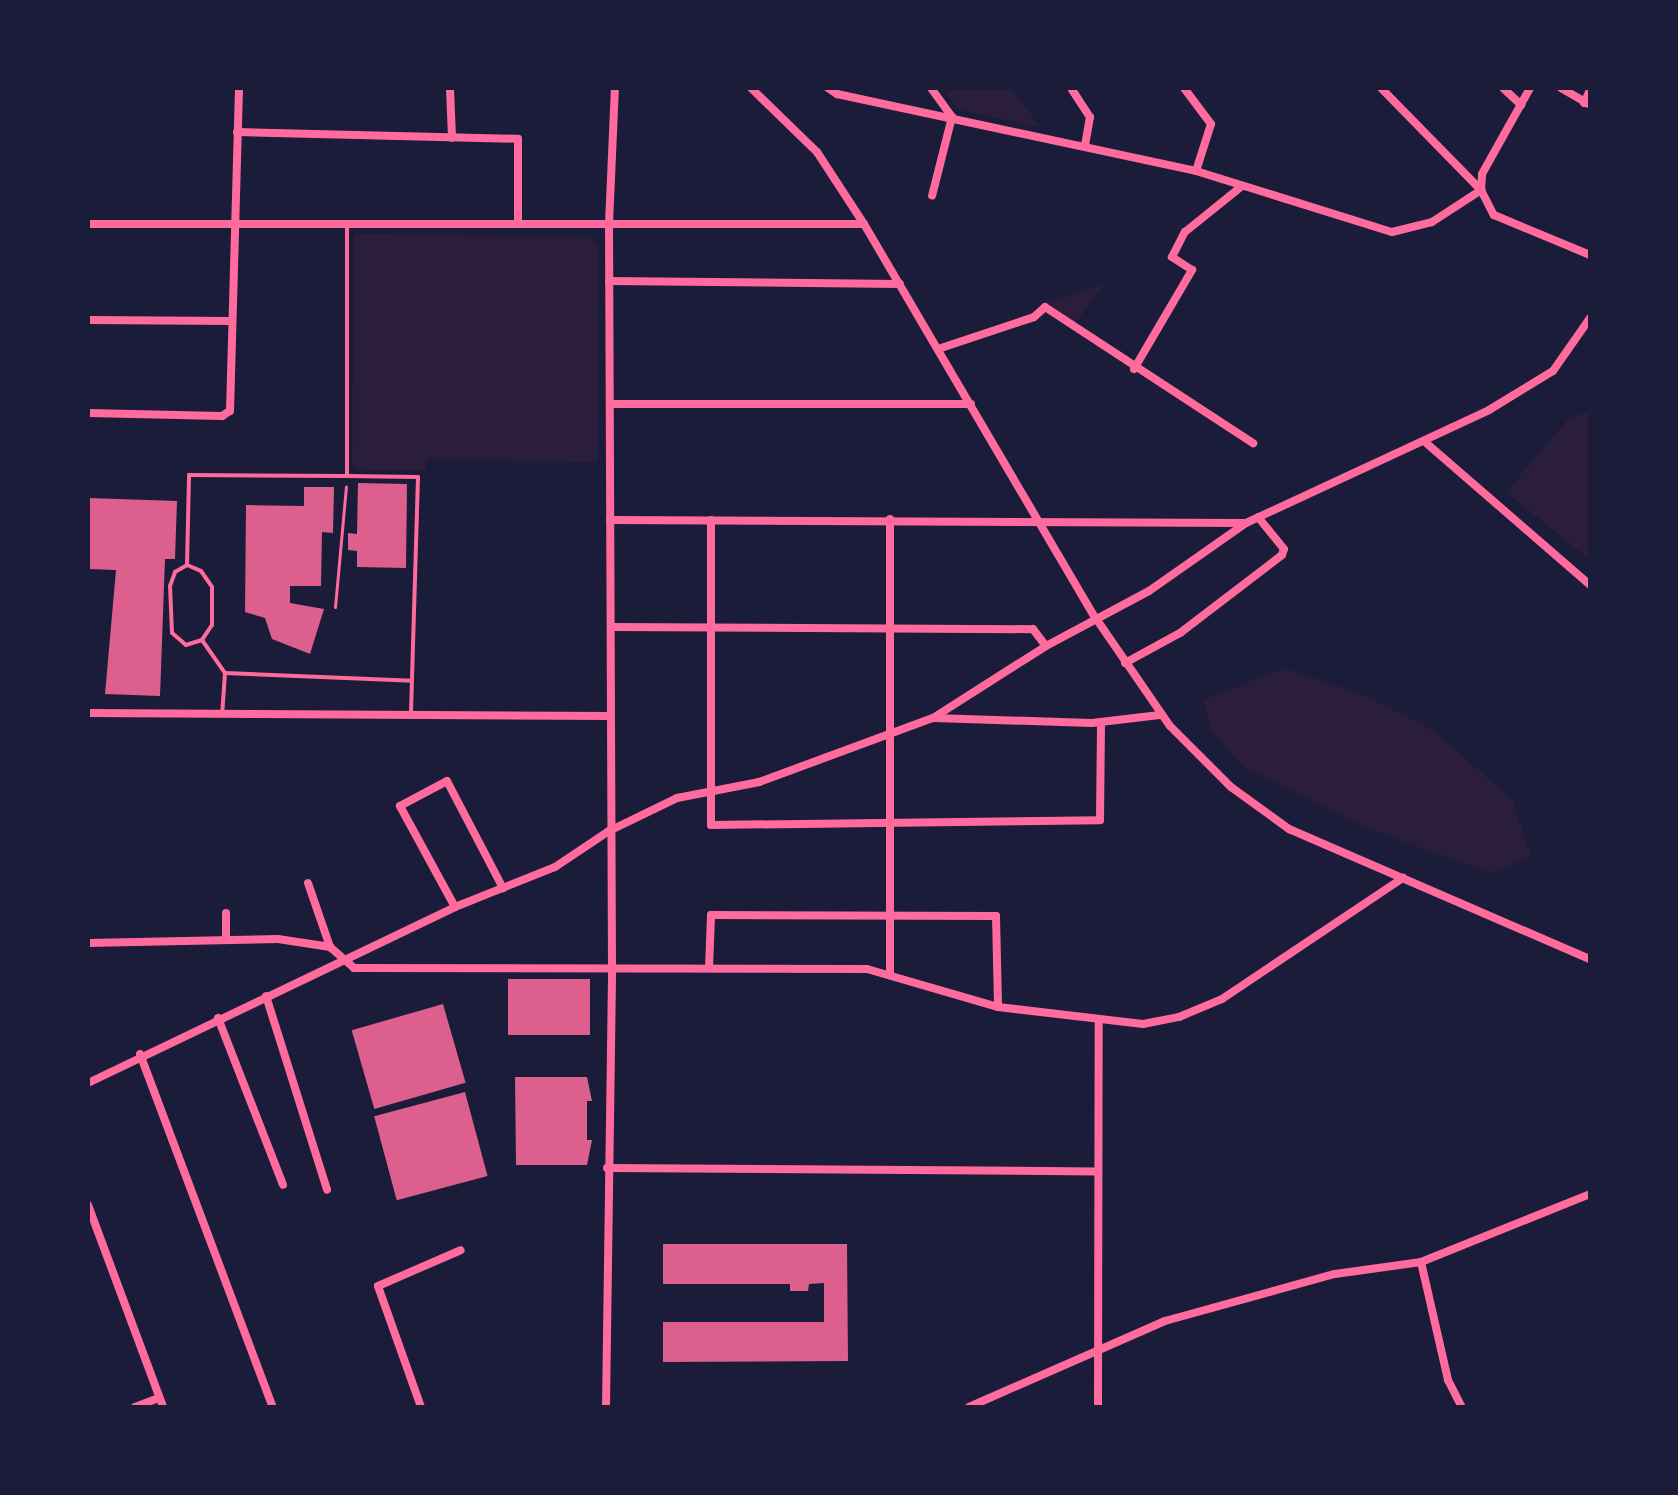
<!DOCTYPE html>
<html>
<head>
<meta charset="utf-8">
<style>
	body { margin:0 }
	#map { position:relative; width:1678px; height:1495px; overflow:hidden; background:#1b1b3a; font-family:"Source Serif 4",serif }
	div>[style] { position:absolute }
	.green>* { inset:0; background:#2a1e3b }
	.building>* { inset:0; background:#dd5f8e; transform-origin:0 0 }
	.path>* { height:3px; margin:-1.5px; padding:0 1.5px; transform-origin:1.5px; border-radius:1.5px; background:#ff6b9d }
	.service>* { height:4px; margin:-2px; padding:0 2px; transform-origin:2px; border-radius:2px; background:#ff6b9d }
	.minor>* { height:8px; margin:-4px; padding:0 4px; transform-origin:4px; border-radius:4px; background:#ff6b9d }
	span { translate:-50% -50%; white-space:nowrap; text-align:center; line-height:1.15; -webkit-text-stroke:8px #1b1b3a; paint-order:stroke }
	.frame { position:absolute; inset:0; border:90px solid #1b1b3a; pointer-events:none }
</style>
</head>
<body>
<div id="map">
	<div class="green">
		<div style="clip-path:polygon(954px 88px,1011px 88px,1041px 128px,960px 110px,946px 94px)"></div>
		<div style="clip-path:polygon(354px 234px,588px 237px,598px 244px,598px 462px,427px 459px,425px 470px,359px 471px,352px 463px)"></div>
		<div style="clip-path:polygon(1104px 284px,1076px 323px,1048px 303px)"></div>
		<div style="clip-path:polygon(1590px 412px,1590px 560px,1506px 492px,1569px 418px)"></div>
		<div style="clip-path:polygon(1284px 668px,1362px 694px,1430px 728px,1512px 799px,1531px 857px,1490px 873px,1367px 828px,1242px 766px,1211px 730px,1203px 700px)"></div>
	</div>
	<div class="building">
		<div style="clip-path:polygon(358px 483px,407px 484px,406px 568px,357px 567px,357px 551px,348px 550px,348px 533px,357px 534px)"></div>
		<div style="clip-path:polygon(304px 487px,334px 487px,333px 533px,322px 532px,321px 586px,290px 586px,290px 603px,324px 609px,310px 654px,272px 639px,265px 618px,245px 612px,246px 505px,304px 506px)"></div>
		<div style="clip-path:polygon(88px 498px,177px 501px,175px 559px,165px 559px,160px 696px,105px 694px,116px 570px,88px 569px)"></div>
		<div style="left:590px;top:979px;width:56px;height:82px;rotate:90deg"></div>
		<div style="left:443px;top:1004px;width:82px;height:95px;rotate:74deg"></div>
		<div style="clip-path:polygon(515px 1077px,587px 1077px,592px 1101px,587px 1101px,587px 1140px,592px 1140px,587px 1165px,516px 1165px)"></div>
		<div style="left:465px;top:1092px;width:87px;height:94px;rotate:75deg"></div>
		<div style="clip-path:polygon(663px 1244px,847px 1244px,848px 1361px,663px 1362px,663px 1322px,824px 1322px,824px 1283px,809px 1284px,808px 1291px,790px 1291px,790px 1284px,663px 1284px)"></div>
	</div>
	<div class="path">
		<div style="left:335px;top:607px;width:121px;rotate:-84.8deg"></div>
	</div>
	<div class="service">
		<div style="left:347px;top:476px;width:71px;rotate:0.8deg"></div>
		<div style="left:418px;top:477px;width:236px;rotate:91.7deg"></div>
		<div style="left:187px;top:565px;width:90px;rotate:-88.7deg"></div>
		<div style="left:189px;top:475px;width:158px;rotate:0.4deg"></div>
		<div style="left:347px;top:476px;width:251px;rotate:-90deg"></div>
		<div style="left:187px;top:565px;width:15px;rotate:23deg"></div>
		<div style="left:201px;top:571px;width:19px;rotate:55deg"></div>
		<div style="left:212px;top:587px;width:38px;rotate:90deg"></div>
		<div style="left:212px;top:625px;width:18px;rotate:124deg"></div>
		<div style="left:202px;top:640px;width:17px;rotate:163deg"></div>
		<div style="left:186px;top:645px;width:18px;rotate:-139deg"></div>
		<div style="left:172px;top:633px;width:47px;rotate:-92.4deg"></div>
		<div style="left:170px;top:586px;width:15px;rotate:-70deg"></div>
		<div style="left:175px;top:572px;width:14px;rotate:-30deg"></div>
		<div style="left:202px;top:640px;width:40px;rotate:55.1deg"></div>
		<div style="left:225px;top:673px;width:39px;rotate:94deg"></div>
		<div style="left:225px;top:673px;width:187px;rotate:2.4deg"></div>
	</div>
	<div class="minor">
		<div style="left:450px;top:88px;width:50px;rotate:87.7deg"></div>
		<div style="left:751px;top:88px;width:92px;rotate:44.1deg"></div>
		<div style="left:817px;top:152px;width:86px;rotate:56.9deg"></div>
		<div style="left:864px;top:224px;width:456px;rotate:59.6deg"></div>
		<div style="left:1095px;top:617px;width:132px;rotate:55.5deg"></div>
		<div style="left:1170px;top:726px;width:86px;rotate:45deg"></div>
		<div style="left:1231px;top:787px;width:72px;rotate:35.9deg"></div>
		<div style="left:1289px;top:829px;width:328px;rotate:23.4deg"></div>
		<div style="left:828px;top:88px;width:11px;rotate:34deg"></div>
		<div style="left:837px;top:94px;width:367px;rotate:12.1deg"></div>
		<div style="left:1196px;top:171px;width:205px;rotate:17.3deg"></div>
		<div style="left:1392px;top:232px;width:41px;rotate:-14deg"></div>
		<div style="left:1432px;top:222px;width:59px;rotate:-33.1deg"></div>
		<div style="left:931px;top:88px;width:36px;rotate:54deg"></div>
		<div style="left:952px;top:117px;width:81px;rotate:104.2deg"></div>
		<div style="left:1071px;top:88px;width:35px;rotate:57deg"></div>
		<div style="left:1090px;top:117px;width:28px;rotate:100deg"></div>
		<div style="left:1184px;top:88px;width:45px;rotate:53.1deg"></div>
		<div style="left:1211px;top:124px;width:49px;rotate:107.7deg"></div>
		<div style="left:1381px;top:88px;width:143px;rotate:45.6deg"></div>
		<div style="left:1481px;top:190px;width:28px;rotate:63deg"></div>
		<div style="left:1494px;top:215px;width:104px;rotate:22.6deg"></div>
		<div style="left:1503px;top:88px;width:25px;rotate:43deg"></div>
		<div style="left:1561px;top:88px;width:34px;rotate:30deg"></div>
		<div style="left:1584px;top:103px;width:14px;rotate:-65deg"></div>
		<div style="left:237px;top:132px;width:281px;rotate:1.4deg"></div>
		<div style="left:518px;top:139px;width:84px;rotate:90deg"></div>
		<div style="left:1481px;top:190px;width:16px;rotate:-86deg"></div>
		<div style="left:1482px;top:174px;width:98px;rotate:-60.8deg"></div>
		<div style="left:88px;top:224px;width:776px"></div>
		<div style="left:609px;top:281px;width:291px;rotate:0.6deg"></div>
		<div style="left:88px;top:320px;width:143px;rotate:0.4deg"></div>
		<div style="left:938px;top:349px;width:101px;rotate:-18.4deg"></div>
		<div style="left:1034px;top:317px;width:15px;rotate:-42deg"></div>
		<div style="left:1045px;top:307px;width:249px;rotate:33.2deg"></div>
		<div style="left:1134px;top:369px;width:115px;rotate:-59.6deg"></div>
		<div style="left:1192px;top:270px;width:24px;rotate:-147deg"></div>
		<div style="left:1172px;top:257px;width:28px;rotate:-63deg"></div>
		<div style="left:1185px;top:232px;width:73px;rotate:-38.9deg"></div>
		<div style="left:611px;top:404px;width:360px"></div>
		<div style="left:88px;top:413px;width:134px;rotate:1.3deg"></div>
		<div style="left:222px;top:416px;width:9px;rotate:-32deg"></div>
		<div style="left:230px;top:411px;width:323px;rotate:-88.4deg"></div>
		<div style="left:1425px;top:442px;width:218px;rotate:40.9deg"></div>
		<div style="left:890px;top:519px;width:455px;rotate:90deg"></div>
		<div style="left:610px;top:520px;width:635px;rotate:0.27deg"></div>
		<div style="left:711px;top:520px;width:305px;rotate:90deg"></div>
		<div style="left:711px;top:825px;width:389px;rotate:-0.7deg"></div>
		<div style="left:1100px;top:820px;width:98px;rotate:-89.4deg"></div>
		<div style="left:611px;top:627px;width:422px;rotate:0.3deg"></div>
		<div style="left:1033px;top:629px;width:21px;rotate:53deg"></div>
		<div style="left:1125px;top:663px;width:63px;rotate:-28.6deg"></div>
		<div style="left:1180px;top:633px;width:128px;rotate:-37.4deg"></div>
		<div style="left:1282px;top:555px;width:6px;rotate:-72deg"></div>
		<div style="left:1284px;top:549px;width:41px;rotate:-129.1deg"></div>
		<div style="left:88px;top:713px;width:522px;rotate:0.33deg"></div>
		<div style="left:934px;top:718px;width:158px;rotate:1.8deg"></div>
		<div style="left:1092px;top:723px;width:68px;rotate:-6.7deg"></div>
		<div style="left:308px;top:883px;width:68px;rotate:71deg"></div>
		<div style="left:455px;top:907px;width:115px;rotate:-118.6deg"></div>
		<div style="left:400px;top:806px;width:53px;rotate:-28deg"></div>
		<div style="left:447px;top:781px;width:121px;rotate:62.4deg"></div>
		<div style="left:226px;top:913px;width:25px;rotate:90deg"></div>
		<div style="left:88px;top:943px;width:190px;rotate:-1.2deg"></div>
		<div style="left:278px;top:939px;width:53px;rotate:8.7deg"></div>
		<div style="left:330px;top:947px;width:32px;rotate:41deg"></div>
		<div style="left:354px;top:968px;width:513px;rotate:0.11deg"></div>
		<div style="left:867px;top:969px;width:136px;rotate:16.2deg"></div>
		<div style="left:998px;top:1007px;width:146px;rotate:6.7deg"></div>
		<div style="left:1143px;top:1024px;width:37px;rotate:-11deg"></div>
		<div style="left:1179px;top:1017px;width:47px;rotate:-22.7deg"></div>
		<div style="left:1222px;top:999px;width:218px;rotate:-33.8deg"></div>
		<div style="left:709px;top:968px;width:53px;rotate:-87.8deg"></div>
		<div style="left:711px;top:915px;width:285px;rotate:0.2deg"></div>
		<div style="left:996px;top:916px;width:91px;rotate:88.7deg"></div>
		<div style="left:266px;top:996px;width:203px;rotate:72.5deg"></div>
		<div style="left:218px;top:1018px;width:179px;rotate:68.7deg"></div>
		<div style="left:140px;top:1054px;width:377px;rotate:69.4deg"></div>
		<div style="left:88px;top:1083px;width:407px;rotate:-25.6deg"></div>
		<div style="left:455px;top:907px;width:108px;rotate:-21.8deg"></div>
		<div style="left:555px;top:867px;width:65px;rotate:-33.7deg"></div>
		<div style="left:609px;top:831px;width:76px;rotate:-25.9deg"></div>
		<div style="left:677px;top:798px;width:84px;rotate:-11deg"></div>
		<div style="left:759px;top:782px;width:185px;rotate:-20.2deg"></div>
		<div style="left:933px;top:718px;width:134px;rotate:-32.5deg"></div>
		<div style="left:1046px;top:646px;width:117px;rotate:-28.1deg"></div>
		<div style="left:1149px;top:591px;width:118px;rotate:-35deg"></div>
		<div style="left:1246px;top:523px;width:268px;rotate:-24.9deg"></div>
		<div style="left:1489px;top:410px;width:75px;rotate:-31.4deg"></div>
		<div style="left:1553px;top:371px;width:65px;rotate:-55.1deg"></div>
		<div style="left:607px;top:1168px;width:491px;rotate:0.4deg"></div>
		<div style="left:88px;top:1205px;width:215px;rotate:69.6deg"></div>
		<div style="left:1421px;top:1262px;width:121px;rotate:77.1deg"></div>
		<div style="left:1448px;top:1380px;width:30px;rotate:63deg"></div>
		<div style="left:135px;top:1407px;width:26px;rotate:-21deg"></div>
		<div style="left:421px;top:1407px;width:128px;rotate:-109.6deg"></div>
		<div style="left:378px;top:1286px;width:90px;rotate:-23.4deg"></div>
		<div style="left:606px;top:1407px;width:440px;rotate:-89.2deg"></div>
		<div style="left:612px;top:967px;width:743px;rotate:-90.23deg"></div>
		<div style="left:609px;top:224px;width:136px;rotate:-87.5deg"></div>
		<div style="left:969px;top:1407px;width:214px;rotate:-23.7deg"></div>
		<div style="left:1165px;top:1321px;width:176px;rotate:-15.5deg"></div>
		<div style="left:1335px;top:1274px;width:87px;rotate:-7.9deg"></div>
		<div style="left:1421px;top:1262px;width:182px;rotate:-21.9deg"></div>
		<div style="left:1098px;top:1407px;width:387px;rotate:-89.9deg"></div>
	</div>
	<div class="frame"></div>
</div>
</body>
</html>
